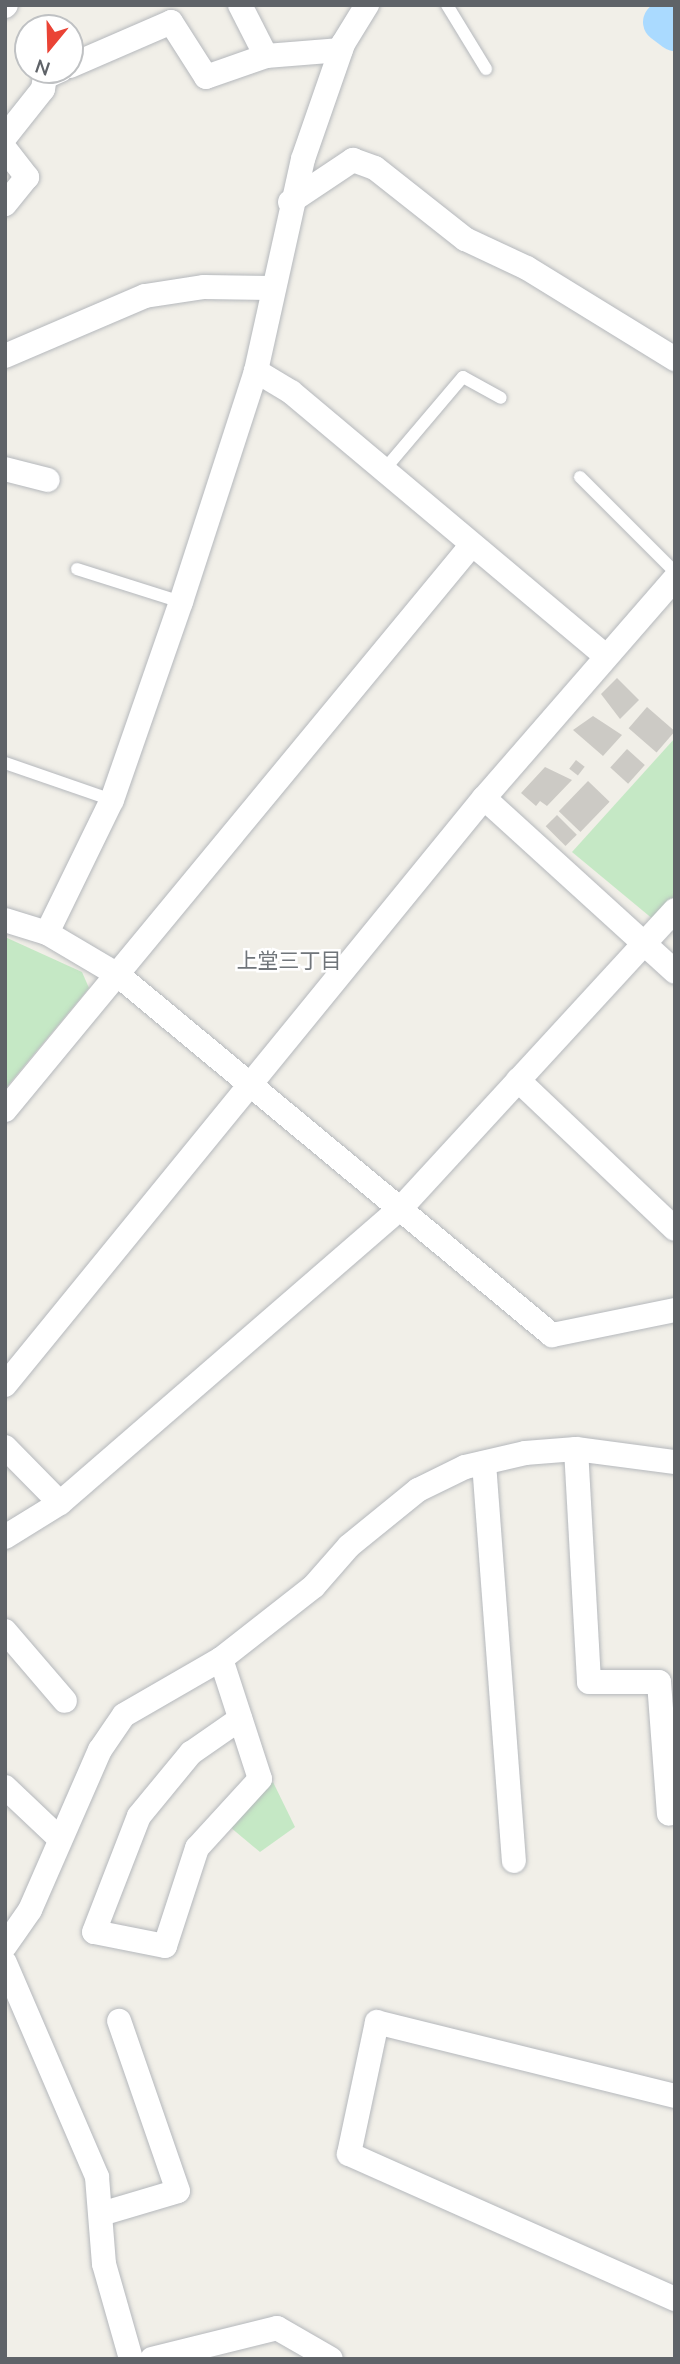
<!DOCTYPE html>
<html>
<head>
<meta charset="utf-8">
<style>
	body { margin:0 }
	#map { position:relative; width:680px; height:2364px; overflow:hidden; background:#f1efe8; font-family:"Nunito Sans","Noto Sans JP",sans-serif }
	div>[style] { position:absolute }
	.green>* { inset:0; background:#c5e8c5 }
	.river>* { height:40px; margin:-20px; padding:0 20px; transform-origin:20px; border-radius:20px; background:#aadaff }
	.building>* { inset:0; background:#cccac5; transform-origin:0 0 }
	.roads { filter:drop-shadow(0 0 2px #b5b8bc) drop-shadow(0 0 2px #b5b8bc) }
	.lane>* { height:12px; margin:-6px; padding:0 6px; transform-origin:6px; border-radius:6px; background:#fff }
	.street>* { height:24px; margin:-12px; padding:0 12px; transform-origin:12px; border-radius:12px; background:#fff }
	span { translate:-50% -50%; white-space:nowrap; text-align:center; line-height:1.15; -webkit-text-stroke:5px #fff; paint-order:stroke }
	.neighbourhood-label { font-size:21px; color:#70757a }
	.frame { position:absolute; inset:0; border:7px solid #5f6368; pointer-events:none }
	.north { position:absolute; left:14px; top:14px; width:70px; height:70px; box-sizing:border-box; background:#fff; border:2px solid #bfc1c3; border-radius:50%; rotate:199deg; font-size:19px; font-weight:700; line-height:28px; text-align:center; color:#5f6368 }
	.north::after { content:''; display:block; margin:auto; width:24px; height:32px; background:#ea4335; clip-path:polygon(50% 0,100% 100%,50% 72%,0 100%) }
</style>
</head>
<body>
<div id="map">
	<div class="green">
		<div style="clip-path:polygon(675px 738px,675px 898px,654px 920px,572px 852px)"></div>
		<div style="clip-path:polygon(5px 937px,82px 972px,89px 988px,5px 1089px)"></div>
		<div style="clip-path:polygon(273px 1782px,295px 1827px,260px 1852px,230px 1827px)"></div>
	</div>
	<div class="river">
		<div style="left:663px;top:22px;width:15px;rotate:37deg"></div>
	</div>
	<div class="building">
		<div style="clip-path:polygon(617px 678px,639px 700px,620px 719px,601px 694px)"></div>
		<div style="left:647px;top:707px;width:37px;height:28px;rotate:41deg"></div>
		<div style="clip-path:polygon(593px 716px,622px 735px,603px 756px,573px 730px)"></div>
		<div style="left:627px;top:749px;width:24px;height:25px;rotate:42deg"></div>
		<div style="left:576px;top:760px;width:11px;height:11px;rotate:38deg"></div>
		<div style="clip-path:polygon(545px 767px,572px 780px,547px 806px,540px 801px,536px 806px,521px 793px)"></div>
		<div style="left:588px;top:781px;width:30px;height:42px;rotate:44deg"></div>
		<div style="left:557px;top:815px;width:28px;height:16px;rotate:45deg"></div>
	</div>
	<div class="roads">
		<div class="lane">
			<div style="left:447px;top:5px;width:75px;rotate:58.6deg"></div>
			<div style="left:384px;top:470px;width:122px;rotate:-49.7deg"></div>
			<div style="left:463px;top:377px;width:43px;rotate:28.9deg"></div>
			<div style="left:580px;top:477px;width:134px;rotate:45deg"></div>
			<div style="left:77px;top:569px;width:109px;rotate:17.6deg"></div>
			<div style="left:5px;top:763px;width:113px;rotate:19.1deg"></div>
		</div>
		<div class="street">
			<div style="left:240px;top:5px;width:57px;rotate:63deg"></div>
			<div style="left:5px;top:6px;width:1px;rotate:-45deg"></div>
			<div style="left:70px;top:66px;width:110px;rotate:-23.5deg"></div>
			<div style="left:171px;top:22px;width:65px;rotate:57.5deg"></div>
			<div style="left:206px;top:77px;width:64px;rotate:-19.3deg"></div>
			<div style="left:266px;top:56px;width:75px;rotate:-4.6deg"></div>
			<div style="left:5px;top:137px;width:61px;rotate:-51.6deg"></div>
			<div style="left:43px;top:89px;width:12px;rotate:-81deg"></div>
			<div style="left:45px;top:77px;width:17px;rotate:-24deg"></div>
			<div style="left:5px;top:149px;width:36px;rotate:52deg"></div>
			<div style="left:27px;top:177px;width:35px;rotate:129deg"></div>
			<div style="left:290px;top:202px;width:76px;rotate:-33.7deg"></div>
			<div style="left:353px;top:160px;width:23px;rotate:20deg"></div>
			<div style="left:375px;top:168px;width:115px;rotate:38.3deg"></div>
			<div style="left:465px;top:239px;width:68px;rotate:25.1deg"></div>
			<div style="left:527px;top:268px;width:174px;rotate:31.6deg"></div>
			<div style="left:5px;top:356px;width:152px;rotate:-23.2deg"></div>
			<div style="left:145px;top:296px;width:60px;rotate:-8.7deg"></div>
			<div style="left:204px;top:287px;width:66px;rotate:0.9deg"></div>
			<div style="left:256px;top:371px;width:41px;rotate:31deg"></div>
			<div style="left:291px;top:392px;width:409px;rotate:40deg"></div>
			<div style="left:5px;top:469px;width:44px;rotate:14.3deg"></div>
			<div style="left:484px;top:798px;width:258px;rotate:42.3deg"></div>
			<div style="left:5px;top:920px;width:44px;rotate:17.2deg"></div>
			<div style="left:47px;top:933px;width:82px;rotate:30.6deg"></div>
			<div style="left:118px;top:975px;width:564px;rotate:39.68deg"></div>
			<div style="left:552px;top:1335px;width:126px;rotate:-11.5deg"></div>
			<div style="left:47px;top:933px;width:148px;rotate:-64deg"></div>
			<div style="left:112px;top:800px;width:210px;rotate:-70.8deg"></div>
			<div style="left:181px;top:602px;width:243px;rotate:-72deg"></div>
			<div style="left:256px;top:371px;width:217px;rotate:-77.5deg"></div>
			<div style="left:303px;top:159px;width:122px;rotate:-70.8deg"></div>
			<div style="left:343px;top:44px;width:46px;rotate:-58.4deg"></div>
			<div style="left:518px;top:1080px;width:216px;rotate:43.5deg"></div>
			<div style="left:5px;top:1110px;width:730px;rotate:-50.45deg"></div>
			<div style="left:5px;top:1385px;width:758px;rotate:-50.79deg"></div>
			<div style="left:484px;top:798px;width:291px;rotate:-49deg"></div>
			<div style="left:5px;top:1447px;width:78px;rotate:45.5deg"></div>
			<div style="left:576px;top:1449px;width:233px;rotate:86.8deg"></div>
			<div style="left:589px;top:1682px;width:70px"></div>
			<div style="left:659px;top:1682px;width:132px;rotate:85.7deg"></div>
			<div style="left:484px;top:1463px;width:399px;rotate:85.7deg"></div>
			<div style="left:5px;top:1537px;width:65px;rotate:-31.7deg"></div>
			<div style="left:60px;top:1503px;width:449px;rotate:-40.9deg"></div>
			<div style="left:400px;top:1209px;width:406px;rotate:-47.4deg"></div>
			<div style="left:5px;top:1631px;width:92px;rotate:49.4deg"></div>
			<div style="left:221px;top:1659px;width:126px;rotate:72deg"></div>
			<div style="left:260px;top:1779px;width:93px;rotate:132.4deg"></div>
			<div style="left:197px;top:1848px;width:103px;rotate:108.1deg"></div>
			<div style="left:165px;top:1946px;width:72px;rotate:-168.8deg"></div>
			<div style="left:94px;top:1932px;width:124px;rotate:-68.8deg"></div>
			<div style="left:139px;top:1816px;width:82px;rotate:-50.5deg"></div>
			<div style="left:191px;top:1753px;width:60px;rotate:-34.8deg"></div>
			<div style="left:5px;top:1787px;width:74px;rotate:43.4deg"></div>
			<div style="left:5px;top:1946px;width:44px;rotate:-55.2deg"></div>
			<div style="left:30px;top:1910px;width:175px;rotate:-66.4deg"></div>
			<div style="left:100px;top:1750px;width:42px;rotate:-55.6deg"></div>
			<div style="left:124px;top:1715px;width:112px;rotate:-30deg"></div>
			<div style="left:221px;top:1659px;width:118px;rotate:-38.1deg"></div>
			<div style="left:314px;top:1586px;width:53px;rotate:-48.8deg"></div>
			<div style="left:349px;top:1546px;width:89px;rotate:-39.1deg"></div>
			<div style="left:418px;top:1490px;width:52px;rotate:-26.1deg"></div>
			<div style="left:465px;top:1467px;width:62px;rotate:-13.1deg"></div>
			<div style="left:525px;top:1453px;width:51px;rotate:-4.5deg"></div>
			<div style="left:576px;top:1449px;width:100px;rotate:7.5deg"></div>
			<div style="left:5px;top:1963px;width:233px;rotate:66.7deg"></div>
			<div style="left:97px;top:2177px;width:87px;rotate:85.4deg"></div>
			<div style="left:104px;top:2264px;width:99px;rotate:74.1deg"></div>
			<div style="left:675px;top:2096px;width:307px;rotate:-166.1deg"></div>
			<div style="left:377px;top:2022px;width:135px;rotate:102deg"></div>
			<div style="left:349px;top:2154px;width:357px;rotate:24deg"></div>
			<div style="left:101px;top:2214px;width:80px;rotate:-16.6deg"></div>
			<div style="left:178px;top:2191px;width:180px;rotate:-109.1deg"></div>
			<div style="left:152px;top:2359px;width:129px;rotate:-13.9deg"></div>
			<div style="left:277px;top:2328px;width:62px;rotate:29.9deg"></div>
		</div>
	</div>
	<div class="neighbourhood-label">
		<span style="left:289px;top:961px">上堂三丁目</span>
	</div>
	<div class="frame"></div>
	<div class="north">N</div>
</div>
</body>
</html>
